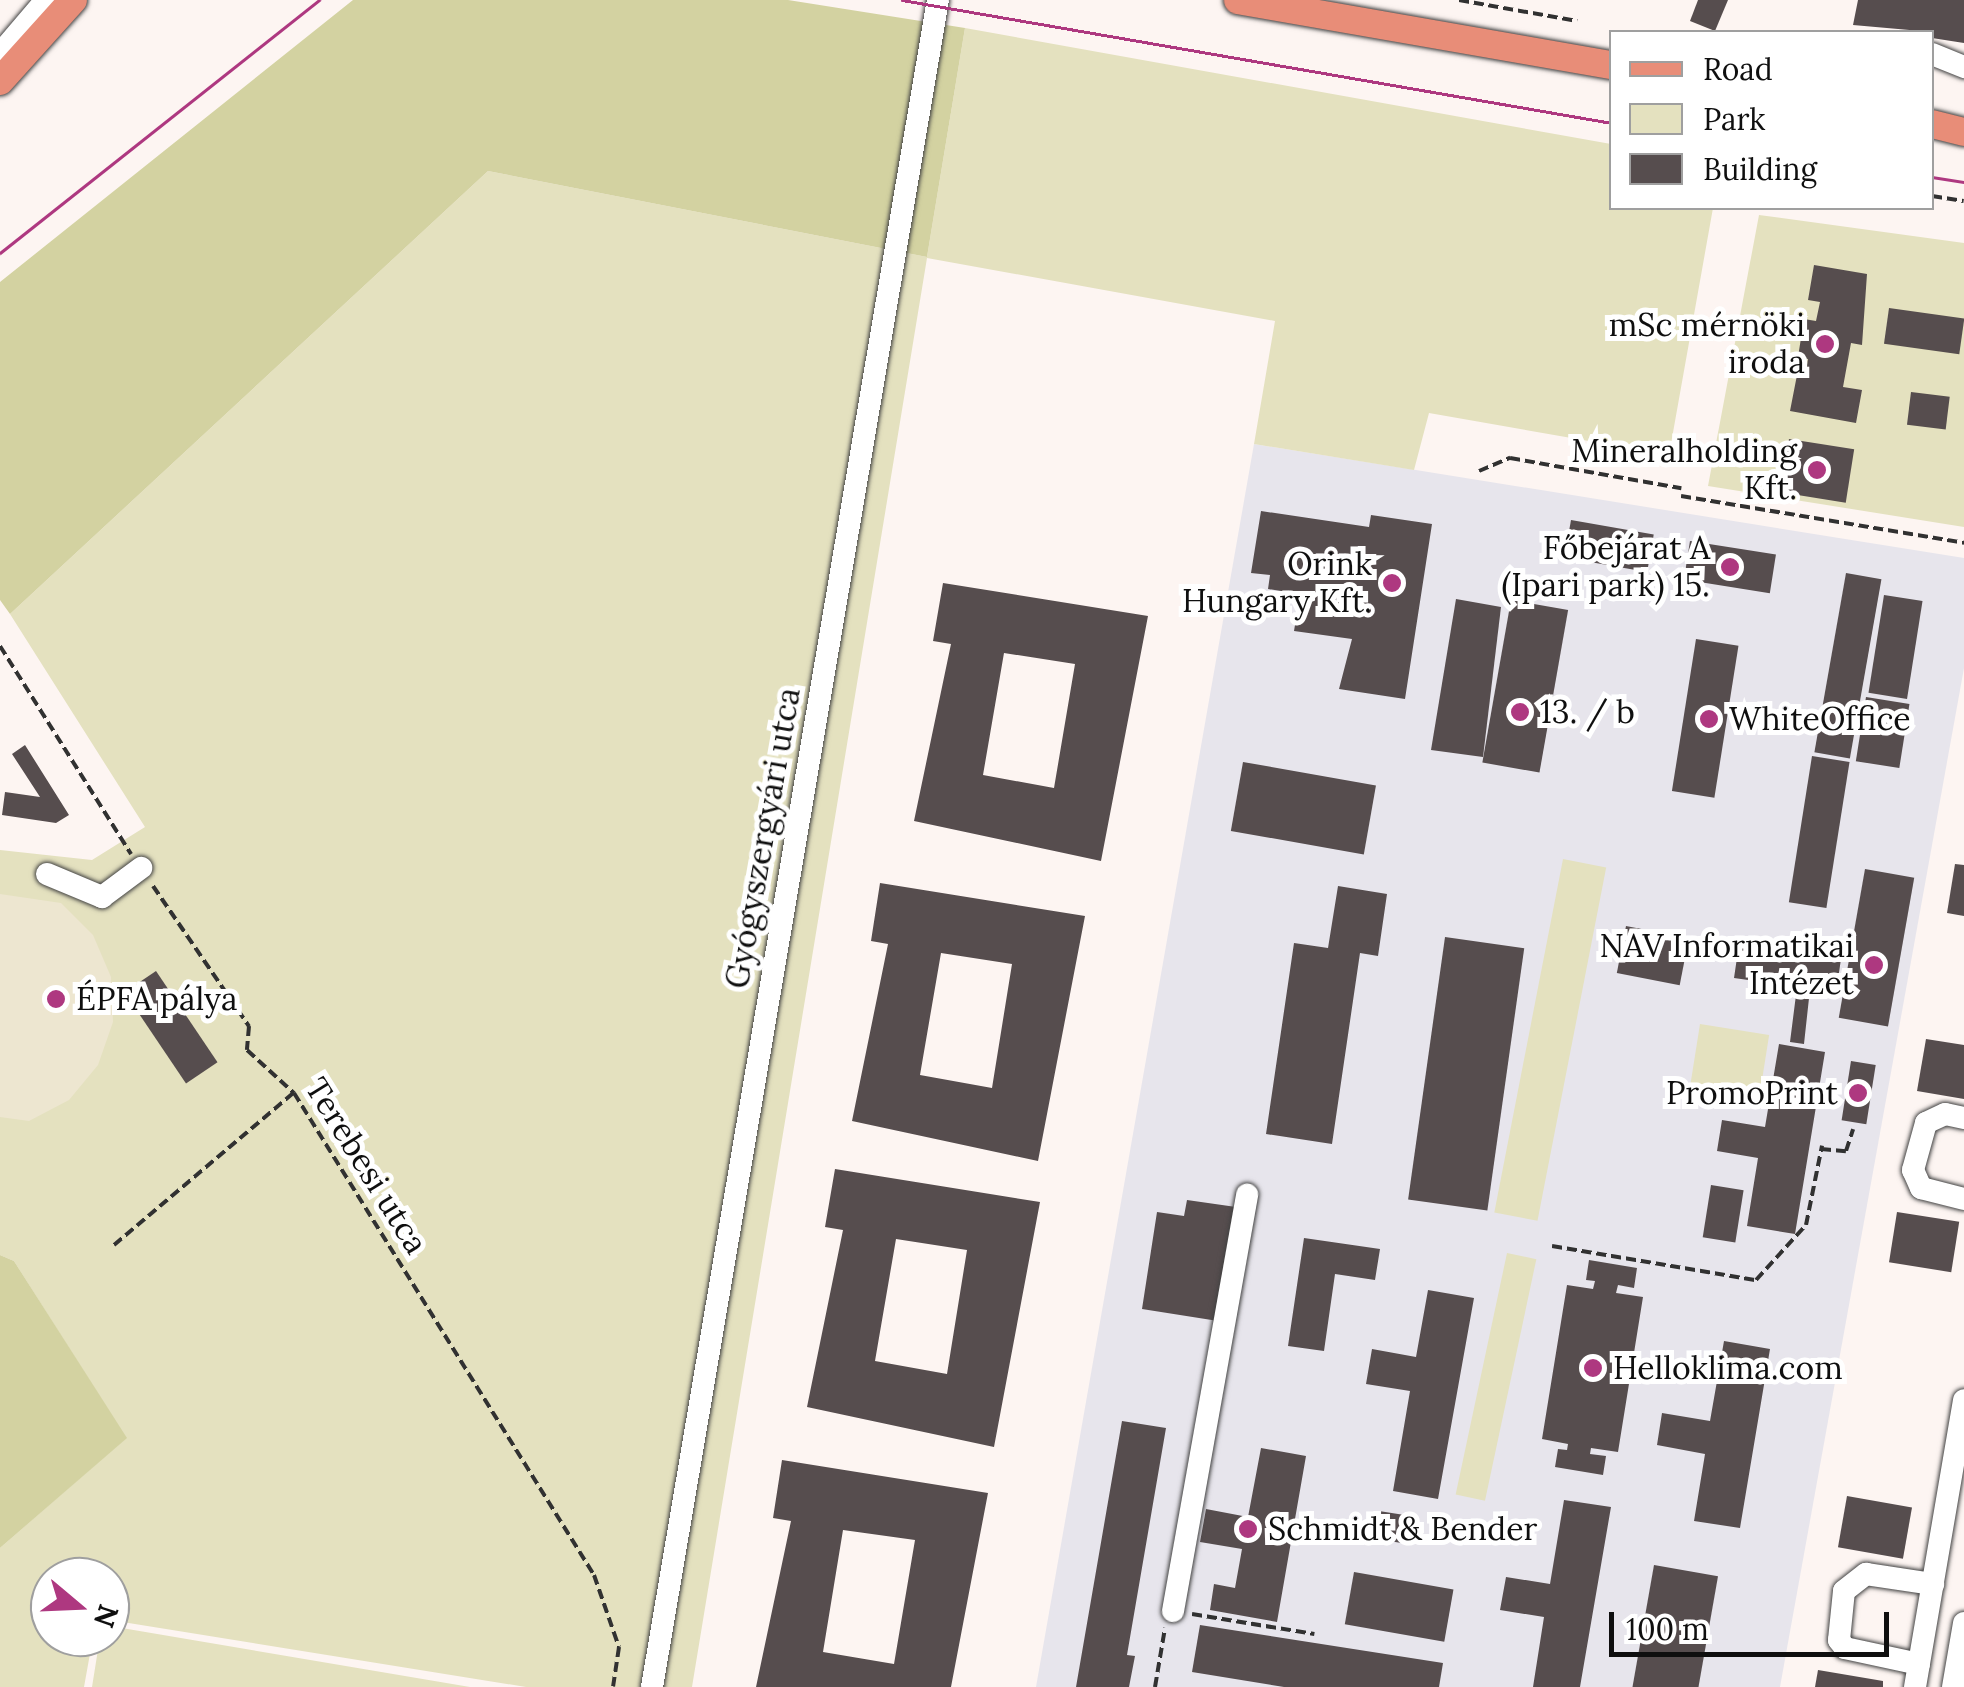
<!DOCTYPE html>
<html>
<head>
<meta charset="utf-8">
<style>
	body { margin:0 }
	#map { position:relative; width:1964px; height:1687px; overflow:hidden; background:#fdf5f2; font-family:Lora,serif }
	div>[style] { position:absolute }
	.industrial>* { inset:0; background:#e7e5ec }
	.green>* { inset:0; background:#e4e1bf; transform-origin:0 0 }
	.forest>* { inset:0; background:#d3d2a1 }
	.pitch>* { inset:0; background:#ede6d0 }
	.building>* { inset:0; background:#564d4e; transform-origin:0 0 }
	.path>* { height:4px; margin-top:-2px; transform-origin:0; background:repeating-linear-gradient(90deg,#313131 0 10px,transparent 0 15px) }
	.roads { filter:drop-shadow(0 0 2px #424242) drop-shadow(0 0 2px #424242) }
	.minor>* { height:22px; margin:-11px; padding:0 11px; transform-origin:11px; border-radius:11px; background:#fff }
	.major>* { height:28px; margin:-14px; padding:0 14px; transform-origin:14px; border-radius:14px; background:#e88d78 }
	.tram>* { height:2.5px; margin:-1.25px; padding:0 1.25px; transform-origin:1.25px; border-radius:1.25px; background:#ae3880 }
	.dots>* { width:28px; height:28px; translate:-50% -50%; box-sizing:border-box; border:5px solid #fff; border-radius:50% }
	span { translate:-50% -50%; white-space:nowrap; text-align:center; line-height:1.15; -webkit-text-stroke:10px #fff; paint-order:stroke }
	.poi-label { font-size:32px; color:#0f0f0f }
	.right { translate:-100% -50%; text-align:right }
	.left { translate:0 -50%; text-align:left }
	.street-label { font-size:32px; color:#0f0f0f }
	.legend { position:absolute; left:1609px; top:30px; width:325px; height:180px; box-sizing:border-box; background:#fff; border:2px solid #9f9f9f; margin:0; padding:12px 18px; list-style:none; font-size:30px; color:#0f0f0f }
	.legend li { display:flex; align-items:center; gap:20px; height:50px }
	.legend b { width:50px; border:2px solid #9f9f9f }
	.north { position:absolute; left:30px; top:1557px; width:100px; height:100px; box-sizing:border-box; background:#fff; border:2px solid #9f9f9f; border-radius:50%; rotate:109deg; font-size:28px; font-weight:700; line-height:40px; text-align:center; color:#0f0f0f }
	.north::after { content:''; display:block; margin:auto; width:35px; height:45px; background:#ae3880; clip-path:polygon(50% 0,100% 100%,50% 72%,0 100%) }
	.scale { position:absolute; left:1609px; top:1612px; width:280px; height:45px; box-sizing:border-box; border:5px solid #0f0f0f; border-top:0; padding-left:12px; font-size:30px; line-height:35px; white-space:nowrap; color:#0f0f0f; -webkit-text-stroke:8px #fff; paint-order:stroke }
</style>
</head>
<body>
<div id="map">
	<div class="industrial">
		<div style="clip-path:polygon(1254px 444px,1964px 558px,1964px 668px,1780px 1687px,1036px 1687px)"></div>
	</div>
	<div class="green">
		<div style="clip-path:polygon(965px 28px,1611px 144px,1612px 208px,1713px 208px,1669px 455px,1429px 413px,1414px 470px,1254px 444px,1275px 321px,927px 258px,692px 1687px,526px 1687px,110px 1620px,110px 1577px,50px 1577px,50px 1637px,93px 1637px,84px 1687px,0 1687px,0 1548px,126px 1438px,14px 1261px,0 1255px,0 850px,92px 860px,145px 827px,10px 614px,488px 171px,927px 257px)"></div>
		<div style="clip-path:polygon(1759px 215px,1964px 243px,1964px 527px,1708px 486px)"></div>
		<div style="left:1563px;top:859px;width:44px;height:360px;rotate:11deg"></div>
		<div style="left:1700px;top:1024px;width:70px;height:73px;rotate:9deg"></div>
		<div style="left:1507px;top:1253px;width:30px;height:247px;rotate:12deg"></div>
		<div style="clip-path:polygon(110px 1626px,470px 1687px,92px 1687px,100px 1637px,110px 1637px)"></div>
	</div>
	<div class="forest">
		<div style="clip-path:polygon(353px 0,788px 0,965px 28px,927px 257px,488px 171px,10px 614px,0 600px,0 282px)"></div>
		<div style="clip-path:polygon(0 1255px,14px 1261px,127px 1438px,0 1548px)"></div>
	</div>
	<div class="pitch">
		<div style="clip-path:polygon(0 894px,61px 903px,93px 935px,111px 977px,113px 1022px,98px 1065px,69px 1100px,29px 1121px,0 1117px)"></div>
	</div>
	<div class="building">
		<div style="clip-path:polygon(1698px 0,1728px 0,1715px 31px,1690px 21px)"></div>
		<div style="clip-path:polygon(1858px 0,1964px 0,1964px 43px,1932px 38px,1932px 32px,1853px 25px)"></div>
		<div style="clip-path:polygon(1814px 265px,1867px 274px,1862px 345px,1851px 343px,1843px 387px,1862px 390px,1856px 423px,1790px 411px,1797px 375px,1805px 377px,1808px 359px,1798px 357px,1804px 319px,1816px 321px,1820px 302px,1808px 300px)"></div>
		<div style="left:1889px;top:308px;width:76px;height:36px;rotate:8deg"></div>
		<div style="left:1911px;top:392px;width:39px;height:33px;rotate:7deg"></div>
		<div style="left:1789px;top:439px;width:66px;height:54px;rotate:9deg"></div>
		<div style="clip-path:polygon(1261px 511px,1369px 527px,1371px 515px,1432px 524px,1405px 699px,1339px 689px,1352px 639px,1294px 631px,1300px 594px,1268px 589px,1270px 575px,1251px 573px)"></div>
		<div style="left:1571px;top:520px;width:84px;height:38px;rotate:10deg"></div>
		<div style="left:1690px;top:541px;width:87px;height:39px;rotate:9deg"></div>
		<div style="left:1846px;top:573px;width:36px;height:182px;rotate:10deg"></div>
		<div style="clip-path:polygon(evenodd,943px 583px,1148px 616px,1101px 861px,914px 821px,951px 644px,933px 641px,943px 583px,1004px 653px,1075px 664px,1054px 788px,983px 775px,1004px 653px)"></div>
		<div style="left:1884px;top:595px;width:39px;height:99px;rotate:9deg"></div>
		<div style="clip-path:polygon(1456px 599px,1501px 607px,1483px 757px,1431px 750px)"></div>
		<div style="left:1511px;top:600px;width:58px;height:165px;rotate:10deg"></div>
		<div style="left:1696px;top:639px;width:43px;height:154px;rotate:9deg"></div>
		<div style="left:1866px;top:697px;width:44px;height:65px;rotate:9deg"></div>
		<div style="clip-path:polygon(25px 745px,69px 815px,56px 823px,2px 815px,5px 792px,40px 797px,12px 754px)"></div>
		<div style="left:1812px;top:756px;width:38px;height:148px;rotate:9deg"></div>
		<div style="left:1243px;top:762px;width:135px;height:70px;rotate:10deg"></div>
		<div style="clip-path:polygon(1955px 864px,1964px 865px,1964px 916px,1947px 913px)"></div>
		<div style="left:1865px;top:869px;width:50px;height:151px;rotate:10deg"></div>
		<div style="clip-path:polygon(evenodd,880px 883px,1085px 916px,1038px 1161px,852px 1121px,888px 944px,871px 941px,880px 883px,941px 953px,1012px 964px,992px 1088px,920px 1075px,941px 953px)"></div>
		<div style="clip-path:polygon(1338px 886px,1387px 894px,1378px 956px,1360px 953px,1332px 1144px,1266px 1134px,1294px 943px,1328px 948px)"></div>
		<div style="left:1626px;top:926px;width:64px;height:48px;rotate:11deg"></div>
		<div style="left:1445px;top:937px;width:80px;height:265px;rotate:8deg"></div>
		<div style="clip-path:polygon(1739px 944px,1841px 959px,1836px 993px,1810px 989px,1804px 1044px,1790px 1042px,1797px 987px,1734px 978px)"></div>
		<div style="left:156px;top:971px;width:110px;height:38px;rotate:56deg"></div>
		<div style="clip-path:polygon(1926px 1039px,1964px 1045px,1964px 1099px,1917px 1091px)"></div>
		<div style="clip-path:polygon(1779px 1044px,1825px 1052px,1795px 1234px,1747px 1226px,1758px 1158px,1717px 1151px,1722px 1120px,1765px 1127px)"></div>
		<div style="left:1851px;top:1061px;width:25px;height:60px;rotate:9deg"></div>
		<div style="clip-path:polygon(evenodd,835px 1169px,1040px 1202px,994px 1447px,807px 1407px,843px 1230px,825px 1227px,835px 1169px,896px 1239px,967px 1250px,947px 1374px,875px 1361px,896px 1239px)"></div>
		<div style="left:1711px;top:1185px;width:33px;height:53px;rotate:9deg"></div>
		<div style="clip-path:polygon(1187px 1200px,1236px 1207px,1218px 1321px,1142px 1309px,1157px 1212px,1184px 1216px)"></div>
		<div style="left:1897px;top:1212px;width:63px;height:51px;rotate:9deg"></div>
		<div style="clip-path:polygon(1304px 1238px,1380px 1249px,1375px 1280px,1335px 1274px,1324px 1351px,1288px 1346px)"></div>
		<div style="clip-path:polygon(1589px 1260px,1637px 1268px,1634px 1288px,1618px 1285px,1616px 1293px,1643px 1297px,1618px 1452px,1591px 1448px,1590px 1454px,1606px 1456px,1603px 1475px,1555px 1467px,1558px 1449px,1567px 1450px,1568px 1444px,1542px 1439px,1567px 1285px,1593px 1289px,1595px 1281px,1586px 1280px)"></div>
		<div style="clip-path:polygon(1428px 1290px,1474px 1298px,1438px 1499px,1393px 1491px,1410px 1391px,1366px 1384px,1372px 1349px,1416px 1357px)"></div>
		<div style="clip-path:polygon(1724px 1341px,1770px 1349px,1740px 1528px,1694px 1521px,1705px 1454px,1657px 1445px,1662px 1413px,1710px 1421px)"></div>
		<div style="clip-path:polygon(1122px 1421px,1166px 1428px,1127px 1655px,1135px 1656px,1129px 1687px,1076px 1687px)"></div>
		<div style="clip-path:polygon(1261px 1448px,1306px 1456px,1277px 1622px,1210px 1610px,1214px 1584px,1235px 1588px,1242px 1549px,1200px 1542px,1206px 1509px,1248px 1517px)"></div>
		<div style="clip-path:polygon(evenodd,782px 1460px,988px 1493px,951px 1687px,756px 1687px,791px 1521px,773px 1518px,782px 1460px,843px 1530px,915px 1540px,894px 1664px,823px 1652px,843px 1530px)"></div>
		<div style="left:1847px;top:1496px;width:66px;height:52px;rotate:10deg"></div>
		<div style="clip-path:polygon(1564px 1500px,1611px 1507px,1580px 1687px,1533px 1687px,1544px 1617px,1500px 1610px,1506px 1577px,1550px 1584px)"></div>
		<div style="left:1379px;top:1511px;width:37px;height:28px;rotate:9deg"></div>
		<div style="left:1654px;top:1565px;width:65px;height:124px;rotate:10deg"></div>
		<div style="left:1354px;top:1572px;width:101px;height:53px;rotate:10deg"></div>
		<div style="clip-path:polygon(1200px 1625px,1443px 1663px,1439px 1687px,1284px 1687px,1192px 1672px)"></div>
		<div style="clip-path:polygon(1818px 1670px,1883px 1681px,1883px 1687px,1815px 1687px)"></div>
	</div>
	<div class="path">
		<div style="left:1459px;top:0;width:120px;rotate:10.1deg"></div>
		<div style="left:1932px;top:196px;width:32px;rotate:9deg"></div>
		<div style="left:1479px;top:471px;width:34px;rotate:-23deg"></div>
		<div style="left:1510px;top:458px;width:174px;rotate:10deg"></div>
		<div style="left:1681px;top:496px;width:287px;rotate:9.4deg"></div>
		<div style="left:0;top:646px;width:246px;rotate:57.8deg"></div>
		<div style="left:153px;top:886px;width:170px;rotate:55.6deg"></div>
		<div style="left:249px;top:1026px;width:24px;rotate:95deg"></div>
		<div style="left:247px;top:1050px;width:64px;rotate:42.5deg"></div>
		<div style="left:294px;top:1093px;width:568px;rotate:58.1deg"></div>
		<div style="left:594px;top:1575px;width:76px;rotate:70.9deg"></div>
		<div style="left:619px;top:1647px;width:40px;rotate:98.5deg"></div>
		<div style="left:1821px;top:1149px;width:25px;rotate:5deg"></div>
		<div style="left:1846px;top:1151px;width:23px;rotate:-72deg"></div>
		<div style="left:114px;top:1245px;width:235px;rotate:-40.3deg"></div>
		<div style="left:1552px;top:1246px;width:207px;rotate:9.5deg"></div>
		<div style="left:1756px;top:1280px;width:74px;rotate:-47.7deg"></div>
		<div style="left:1806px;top:1225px;width:81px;rotate:-78.6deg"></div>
		<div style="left:1192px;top:1614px;width:124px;rotate:9.3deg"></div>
		<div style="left:1155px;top:1687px;width:60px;rotate:-80.4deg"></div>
	</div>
	<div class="roads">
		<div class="minor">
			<div style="left:0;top:54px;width:71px;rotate:-49.6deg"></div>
			<div style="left:1932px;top:54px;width:35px;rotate:22deg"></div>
			<div style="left:47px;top:874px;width:60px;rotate:22.7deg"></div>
			<div style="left:102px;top:897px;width:49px;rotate:-36.6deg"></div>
			<div style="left:1964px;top:1118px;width:19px;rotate:-168deg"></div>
			<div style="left:1945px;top:1114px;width:21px;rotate:155deg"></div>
			<div style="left:1926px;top:1123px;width:49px;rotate:105.5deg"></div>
			<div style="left:1913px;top:1170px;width:20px;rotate:66deg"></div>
			<div style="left:1921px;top:1188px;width:44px;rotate:14.3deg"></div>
			<div style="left:1173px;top:1611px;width:423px;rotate:-79.9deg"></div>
			<div style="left:1919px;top:1664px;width:76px;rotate:-167.8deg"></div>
			<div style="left:1845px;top:1648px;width:10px;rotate:-127deg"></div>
			<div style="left:1839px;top:1640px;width:49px;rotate:-84.2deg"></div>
			<div style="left:1844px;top:1591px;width:28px;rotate:-38deg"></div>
			<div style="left:1866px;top:1574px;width:68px;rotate:8.5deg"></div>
			<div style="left:652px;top:1687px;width:1711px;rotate:-80.38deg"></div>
			<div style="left:1915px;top:1687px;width:291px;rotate:-80.3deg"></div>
			<div style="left:1953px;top:1687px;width:65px;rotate:-80.2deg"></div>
		</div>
		<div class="major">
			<div style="left:1238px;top:0;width:380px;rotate:9.9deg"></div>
			<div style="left:0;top:81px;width:109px;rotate:-48deg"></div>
			<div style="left:1932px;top:124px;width:33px;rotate:14deg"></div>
		</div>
	</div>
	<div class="tram">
		<div style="left:902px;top:0;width:721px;rotate:9.83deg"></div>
		<div style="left:1932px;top:177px;width:32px;rotate:9deg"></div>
		<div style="left:0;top:253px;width:407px;rotate:-38.4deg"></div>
	</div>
	<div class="dots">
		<div style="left:1825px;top:344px;background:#ae3880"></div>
		<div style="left:1817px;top:470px;background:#ae3880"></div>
		<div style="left:1730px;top:567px;background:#ae3880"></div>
		<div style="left:1392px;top:583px;background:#ae3880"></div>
		<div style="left:1520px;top:712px;background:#ae3880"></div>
		<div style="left:1709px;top:719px;background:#ae3880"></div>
		<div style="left:1874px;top:965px;background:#ae3880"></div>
		<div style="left:56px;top:999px;background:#ae3880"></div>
		<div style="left:1858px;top:1093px;background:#ae3880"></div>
		<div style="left:1593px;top:1368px;background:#ae3880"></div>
		<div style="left:1248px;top:1529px;background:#ae3880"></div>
	</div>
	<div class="poi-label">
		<span class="right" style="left:1805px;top:344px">mSc mérnöki<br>iroda</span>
		<span class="right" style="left:1797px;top:470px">Mineralholding<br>Kft.</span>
		<span class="right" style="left:1710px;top:567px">Főbejárat A<br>(Ipari park) 15.</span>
		<span class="right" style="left:1372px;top:583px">Orink<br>Hungary Kft.</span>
		<span class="left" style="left:1540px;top:712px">13. / b</span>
		<span class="left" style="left:1729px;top:719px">WhiteOffice</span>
		<span class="right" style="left:1854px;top:965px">NAV Informatikai<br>Intézet</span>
		<span class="left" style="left:76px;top:999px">ÉPFA pálya</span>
		<span class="right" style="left:1838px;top:1093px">PromoPrint</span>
		<span class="left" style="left:1613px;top:1368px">Helloklima.com</span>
		<span class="left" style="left:1268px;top:1529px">Schmidt &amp; Bender</span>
	</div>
	<div class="street-label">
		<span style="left:763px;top:838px;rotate:-80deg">Gyógyszergyári utca</span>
		<span style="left:366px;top:1166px;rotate:58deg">Terebesi utca</span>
	</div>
	<ul class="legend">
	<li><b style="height:12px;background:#e88d78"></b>Road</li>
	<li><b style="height:28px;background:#e4e1bf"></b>Park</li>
	<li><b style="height:28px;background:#564d4e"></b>Building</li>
	</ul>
	<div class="north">N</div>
	<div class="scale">100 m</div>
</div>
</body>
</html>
